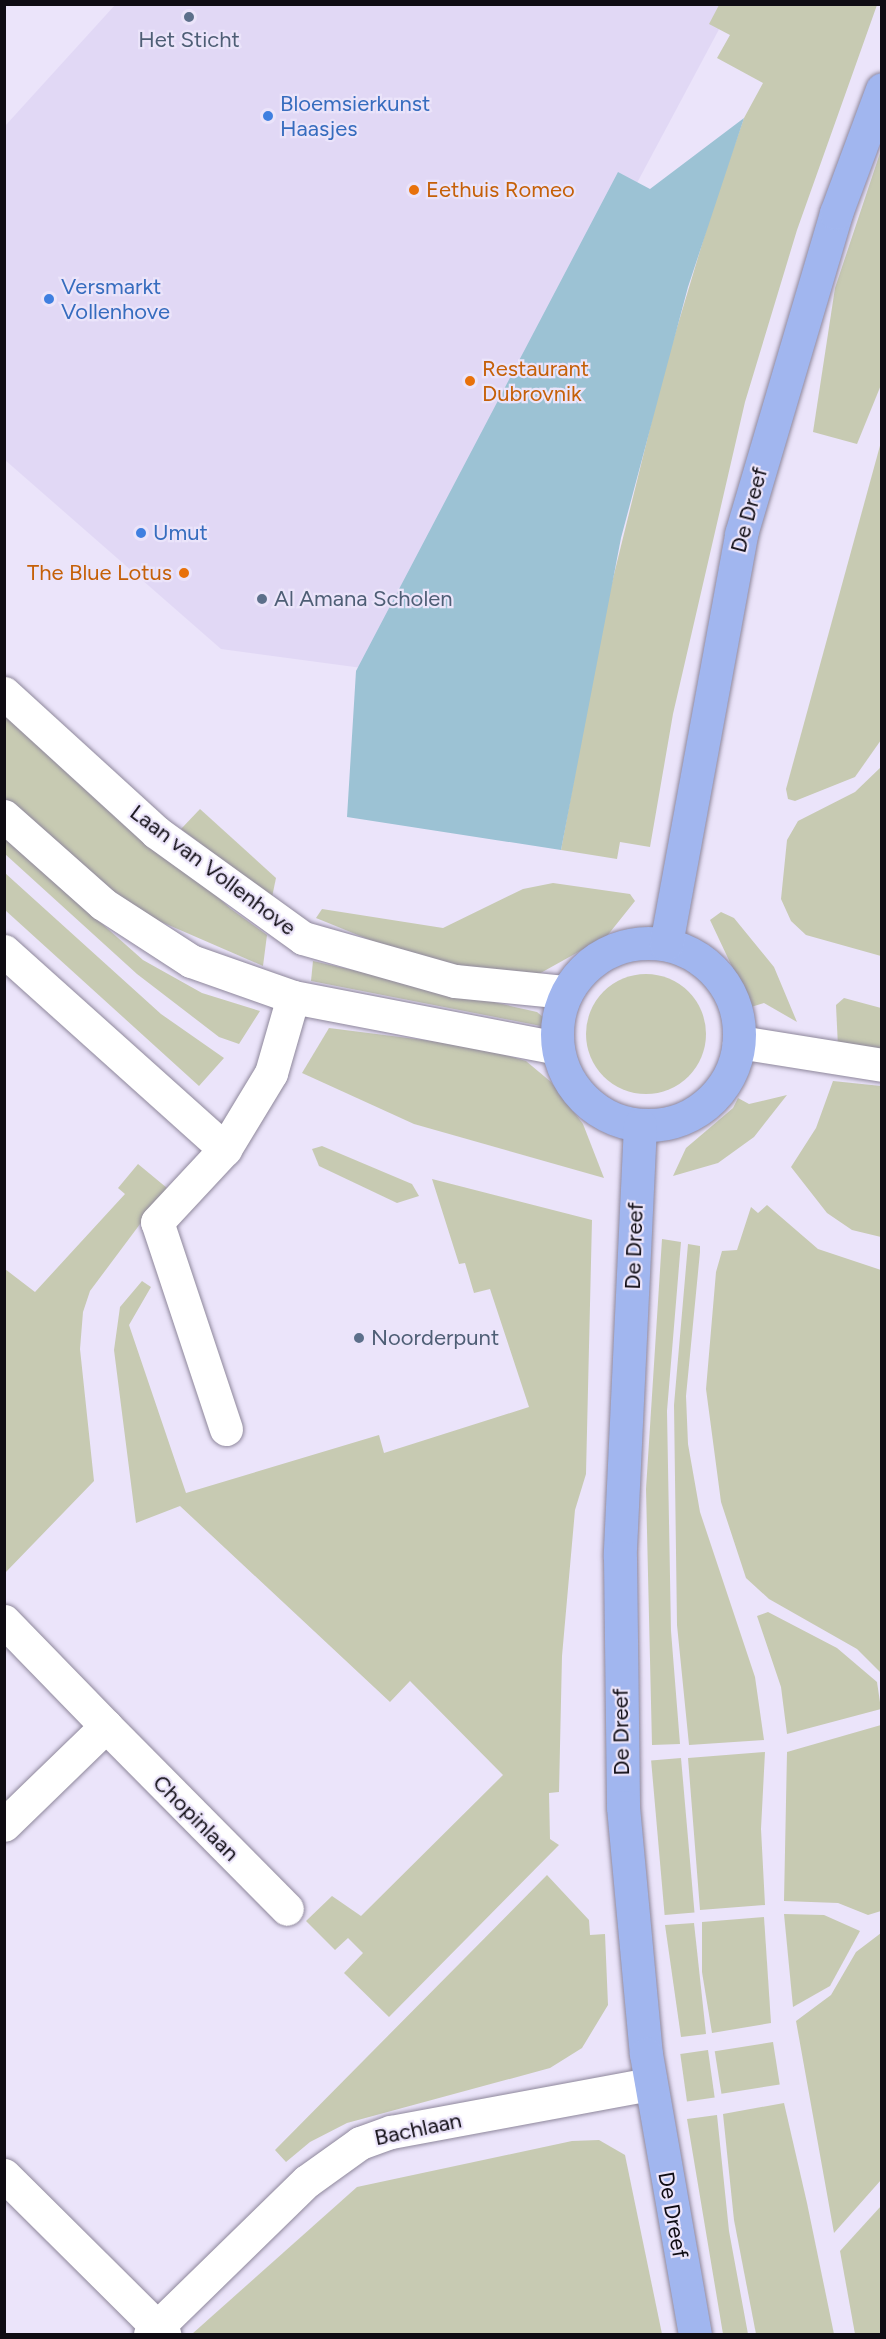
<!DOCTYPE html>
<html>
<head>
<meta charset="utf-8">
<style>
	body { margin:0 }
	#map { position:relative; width:886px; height:2339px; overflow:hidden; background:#ebe4fa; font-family:Figtree,sans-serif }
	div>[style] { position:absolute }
	.built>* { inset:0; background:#e1d8f5 }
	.green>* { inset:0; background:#c7cab2; transform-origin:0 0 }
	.round { border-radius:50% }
	.water>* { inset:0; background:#9cc2d4 }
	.roads { filter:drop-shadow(0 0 2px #8e879b) drop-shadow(0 0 2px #8e879b) }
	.minor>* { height:33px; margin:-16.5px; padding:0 16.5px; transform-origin:16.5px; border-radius:16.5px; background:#fff }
	.major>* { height:33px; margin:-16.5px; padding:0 16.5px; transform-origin:16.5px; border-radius:16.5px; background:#a1b6ef }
	.major>.ring { margin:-16.5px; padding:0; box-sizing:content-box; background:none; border:33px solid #a1b6ef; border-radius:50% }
	.dots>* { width:16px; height:16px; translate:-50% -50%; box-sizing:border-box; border:3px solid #ebe4fa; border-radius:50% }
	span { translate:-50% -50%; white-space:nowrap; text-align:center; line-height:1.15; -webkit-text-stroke:4.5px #ebe4fa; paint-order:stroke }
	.service-label { font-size:22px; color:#4e5e75 }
	.left { translate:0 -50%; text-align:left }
	.shop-label { font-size:22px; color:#366cbe }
	.food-label { font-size:22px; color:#c56008 }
	.right { translate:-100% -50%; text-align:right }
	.street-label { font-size:22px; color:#0f0c13 }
	.frame { position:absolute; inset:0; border:6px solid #0f0c13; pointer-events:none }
</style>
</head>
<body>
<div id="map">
	<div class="built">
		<div style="clip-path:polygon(115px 5px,732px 5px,377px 670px,221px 649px,5px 460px,5px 126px)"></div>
	</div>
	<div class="green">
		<div style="clip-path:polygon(719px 5px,877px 5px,797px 230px,745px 402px,673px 714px,650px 847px,620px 842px,617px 859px,561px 850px,604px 615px,664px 371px,714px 204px,744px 118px,763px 83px,717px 58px,730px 35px,709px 24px)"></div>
		<div style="clip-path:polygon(881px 150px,881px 385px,857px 444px,813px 432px,835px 288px)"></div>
		<div style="clip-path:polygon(881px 442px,881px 740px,855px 777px,795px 801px,788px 799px,786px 789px)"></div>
		<div style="clip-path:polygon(4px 704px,231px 909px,267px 935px,263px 966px,157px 920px,104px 886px,5px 800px)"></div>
		<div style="clip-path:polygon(881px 767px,881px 956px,806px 935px,791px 921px,781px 899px,787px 840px,798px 821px,855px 792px)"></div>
		<div style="clip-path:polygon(200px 809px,276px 878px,272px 897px,181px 829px)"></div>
		<div style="clip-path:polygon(4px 837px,143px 960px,202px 993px,260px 1011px,239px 1044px,219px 1037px,137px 974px,5px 854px)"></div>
		<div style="clip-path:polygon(5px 873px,161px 1014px,224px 1058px,199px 1086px,5px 910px)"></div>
		<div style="clip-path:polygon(553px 883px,630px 894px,635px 901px,607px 936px,537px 975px,470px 969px,380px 944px,316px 918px,322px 909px,443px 928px,523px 889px)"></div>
		<div style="clip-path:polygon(721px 912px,734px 918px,774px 967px,797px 1022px,764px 1003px,751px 1007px,710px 920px)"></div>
		<div style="clip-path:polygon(313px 961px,537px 1012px,543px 1017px,541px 1026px,311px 981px)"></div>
		<div class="round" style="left:586px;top:974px;width:120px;height:120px"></div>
		<div style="clip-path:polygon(844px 998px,881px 1008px,881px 1053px,838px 1047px,836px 1005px)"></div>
		<div style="clip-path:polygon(329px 1028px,479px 1047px,526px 1061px,551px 1082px,583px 1124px,604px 1178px,414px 1124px,302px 1073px)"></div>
		<div style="clip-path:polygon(833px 1081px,881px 1086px,881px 1237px,852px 1230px,827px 1213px,791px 1167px,816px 1128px)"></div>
		<div style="clip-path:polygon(787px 1095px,754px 1137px,718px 1163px,673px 1176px,686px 1148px,733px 1108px,738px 1098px,749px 1104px)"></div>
		<div style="clip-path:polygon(322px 1146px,412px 1184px,419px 1196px,397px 1203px,319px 1166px,312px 1149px)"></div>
		<div style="clip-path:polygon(138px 1164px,167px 1188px,90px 1291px,83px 1312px,80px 1349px,94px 1481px,5px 1573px,5px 1269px,35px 1292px,125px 1194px,118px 1188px)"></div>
		<div style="clip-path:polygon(432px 1179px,592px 1220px,586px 1474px,575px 1510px,562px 1656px,559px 1792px,549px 1793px,550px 1839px,559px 1845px,389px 2017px,344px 1973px,363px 1953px,348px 1938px,335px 1950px,306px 1921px,332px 1896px,361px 1916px,503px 1775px,410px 1681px,390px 1702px,180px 1506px,136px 1523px,114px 1350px,120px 1307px,142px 1281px,151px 1287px,129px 1325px,186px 1493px,379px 1435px,384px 1453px,529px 1407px,490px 1289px,474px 1293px,465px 1263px,459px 1264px)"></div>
		<div style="clip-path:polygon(767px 1205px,818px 1249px,881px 1270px,881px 1673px,857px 1649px,769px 1599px,746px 1578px,721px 1502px,706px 1389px,716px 1272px,722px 1251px,737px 1250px,751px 1207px,758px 1213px)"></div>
		<div style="clip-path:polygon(662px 1239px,681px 1242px,667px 1411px,671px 1631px,680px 1744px,652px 1745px,646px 1489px)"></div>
		<div style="clip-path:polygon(688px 1244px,700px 1246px,700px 1252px,686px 1396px,688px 1444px,700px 1512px,755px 1677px,764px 1740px,689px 1745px,677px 1625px,674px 1405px)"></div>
		<div style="clip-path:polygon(768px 1612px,837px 1648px,877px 1682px,881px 1709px,787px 1734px,781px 1687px,757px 1616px)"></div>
		<div style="clip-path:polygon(881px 1725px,881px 1911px,868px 1915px,838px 1903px,784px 1901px,787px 1752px)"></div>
		<div style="clip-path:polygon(765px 1752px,761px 1829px,765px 1905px,700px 1910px,688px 1758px)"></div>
		<div style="left:681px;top:1758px;width:155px;height:30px;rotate:85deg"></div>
		<div style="clip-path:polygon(547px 1875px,589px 1920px,590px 1935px,605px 1934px,608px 2005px,582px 2048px,550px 2068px,347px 2123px,310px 2142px,286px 2162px,275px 2150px)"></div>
		<div style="clip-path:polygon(784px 1914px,824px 1915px,860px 1931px,830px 1986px,793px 2007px)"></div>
		<div style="clip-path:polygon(764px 1917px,771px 2023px,712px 2033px,702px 1972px,702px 1922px)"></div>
		<div style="clip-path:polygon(694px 1923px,706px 2034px,681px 2037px,665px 1925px)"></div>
		<div style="clip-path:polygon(881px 1933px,881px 2180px,834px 2233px,796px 2021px,831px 1995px,856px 1952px)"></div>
		<div style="left:773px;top:2042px;width:43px;height:59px;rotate:81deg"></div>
		<div style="left:708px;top:2050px;width:48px;height:28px;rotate:82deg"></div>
		<div style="clip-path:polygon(784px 2103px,807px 2203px,834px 2334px,756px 2334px,734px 2220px,723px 2114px)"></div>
		<div style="clip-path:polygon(717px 2115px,729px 2231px,748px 2334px,723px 2334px,687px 2119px)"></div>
		<div style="clip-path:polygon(599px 2140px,625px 2155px,662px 2334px,192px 2334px,357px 2187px,572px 2141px)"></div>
		<div style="clip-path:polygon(881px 2206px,881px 2334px,855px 2334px,840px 2251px)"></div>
	</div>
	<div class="water">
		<div style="clip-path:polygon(744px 118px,688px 287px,621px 538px,561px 850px,347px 817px,356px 671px,618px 172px,650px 189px)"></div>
	</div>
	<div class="roads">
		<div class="minor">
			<div style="left:4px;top:693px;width:206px;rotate:42.4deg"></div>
			<div style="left:156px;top:832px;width:181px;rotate:35.8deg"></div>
			<div style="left:303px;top:938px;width:158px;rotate:15.8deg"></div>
			<div style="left:455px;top:981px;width:112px;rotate:5.7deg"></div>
			<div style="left:4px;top:816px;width:132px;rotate:41.6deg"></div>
			<div style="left:103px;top:904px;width:105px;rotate:32.9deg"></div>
			<div style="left:191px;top:961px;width:108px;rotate:19.4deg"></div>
			<div style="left:293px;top:997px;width:269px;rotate:10.9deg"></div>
			<div style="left:4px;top:951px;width:297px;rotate:41.9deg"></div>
			<div style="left:739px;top:1042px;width:145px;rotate:9.1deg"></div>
			<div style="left:226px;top:1429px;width:218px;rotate:-108.4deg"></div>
			<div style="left:157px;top:1222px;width:100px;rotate:-47deg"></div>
			<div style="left:225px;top:1149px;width:89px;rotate:-58.8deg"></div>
			<div style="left:271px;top:1073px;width:79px;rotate:-73.9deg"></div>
			<div style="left:4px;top:1621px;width:146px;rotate:45.8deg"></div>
			<div style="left:106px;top:1726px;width:142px;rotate:135.9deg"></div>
			<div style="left:106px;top:1726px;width:257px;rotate:45.3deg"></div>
			<div style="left:4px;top:2175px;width:226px;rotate:44.8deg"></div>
			<div style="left:150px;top:2334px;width:219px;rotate:-44.3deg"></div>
			<div style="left:307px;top:2181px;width:65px;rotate:-35.6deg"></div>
			<div style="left:360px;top:2143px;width:33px;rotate:-20deg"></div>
			<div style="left:391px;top:2132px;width:263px;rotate:-10.5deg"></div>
		</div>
		<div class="major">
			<div class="ring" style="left:557px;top:943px;width:149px;height:149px"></div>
			<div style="left:666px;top:944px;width:417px;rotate:-79.6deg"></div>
			<div style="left:741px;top:534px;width:335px;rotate:-73.5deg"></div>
			<div style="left:836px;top:213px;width:132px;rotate:-69.6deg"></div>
			<div style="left:640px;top:1125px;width:432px;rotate:92.7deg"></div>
			<div style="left:620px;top:1557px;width:250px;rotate:89.3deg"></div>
			<div style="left:623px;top:1807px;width:248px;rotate:84.7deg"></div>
			<div style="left:646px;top:2054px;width:284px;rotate:80.1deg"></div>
		</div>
	</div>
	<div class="dots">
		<div style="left:189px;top:17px;background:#5c6f8a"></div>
		<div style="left:268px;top:116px;background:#3f7fe0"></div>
		<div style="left:414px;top:190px;background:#e8710a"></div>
		<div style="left:49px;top:299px;background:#3f7fe0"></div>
		<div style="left:470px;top:381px;background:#e8710a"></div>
		<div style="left:141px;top:533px;background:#3f7fe0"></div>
		<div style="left:184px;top:573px;background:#e8710a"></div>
		<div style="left:262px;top:599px;background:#5c6f8a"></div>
		<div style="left:359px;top:1338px;background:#5c6f8a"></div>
	</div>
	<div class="service-label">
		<span style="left:189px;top:40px">Het Sticht</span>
		<span class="left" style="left:274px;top:599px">Al Amana Scholen</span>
		<span class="left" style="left:371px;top:1338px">Noorderpunt</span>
	</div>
	<div class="shop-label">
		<span class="left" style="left:280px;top:116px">Bloemsierkunst<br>Haasjes</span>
		<span class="left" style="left:61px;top:299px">Versmarkt<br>Vollenhove</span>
		<span class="left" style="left:153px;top:533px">Umut</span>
	</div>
	<div class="food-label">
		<span class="left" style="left:426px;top:190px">Eethuis Romeo</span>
		<span class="left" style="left:482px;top:381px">Restaurant<br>Dubrovnik</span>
		<span class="right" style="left:172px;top:573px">The Blue Lotus</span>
	</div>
	<div class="street-label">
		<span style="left:749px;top:510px;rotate:-75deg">De Dreef</span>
		<span style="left:213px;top:870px;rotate:37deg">Laan van Vollenhove</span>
		<span style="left:634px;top:1246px;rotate:-88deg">De Dreef</span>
		<span style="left:621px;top:1732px;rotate:-91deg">De Dreef</span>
		<span style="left:196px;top:1818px;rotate:45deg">Chopinlaan</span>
		<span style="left:418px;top:2129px;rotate:-12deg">Bachlaan</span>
		<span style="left:673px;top:2215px;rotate:80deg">De Dreef</span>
	</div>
	<div class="frame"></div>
</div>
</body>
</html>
